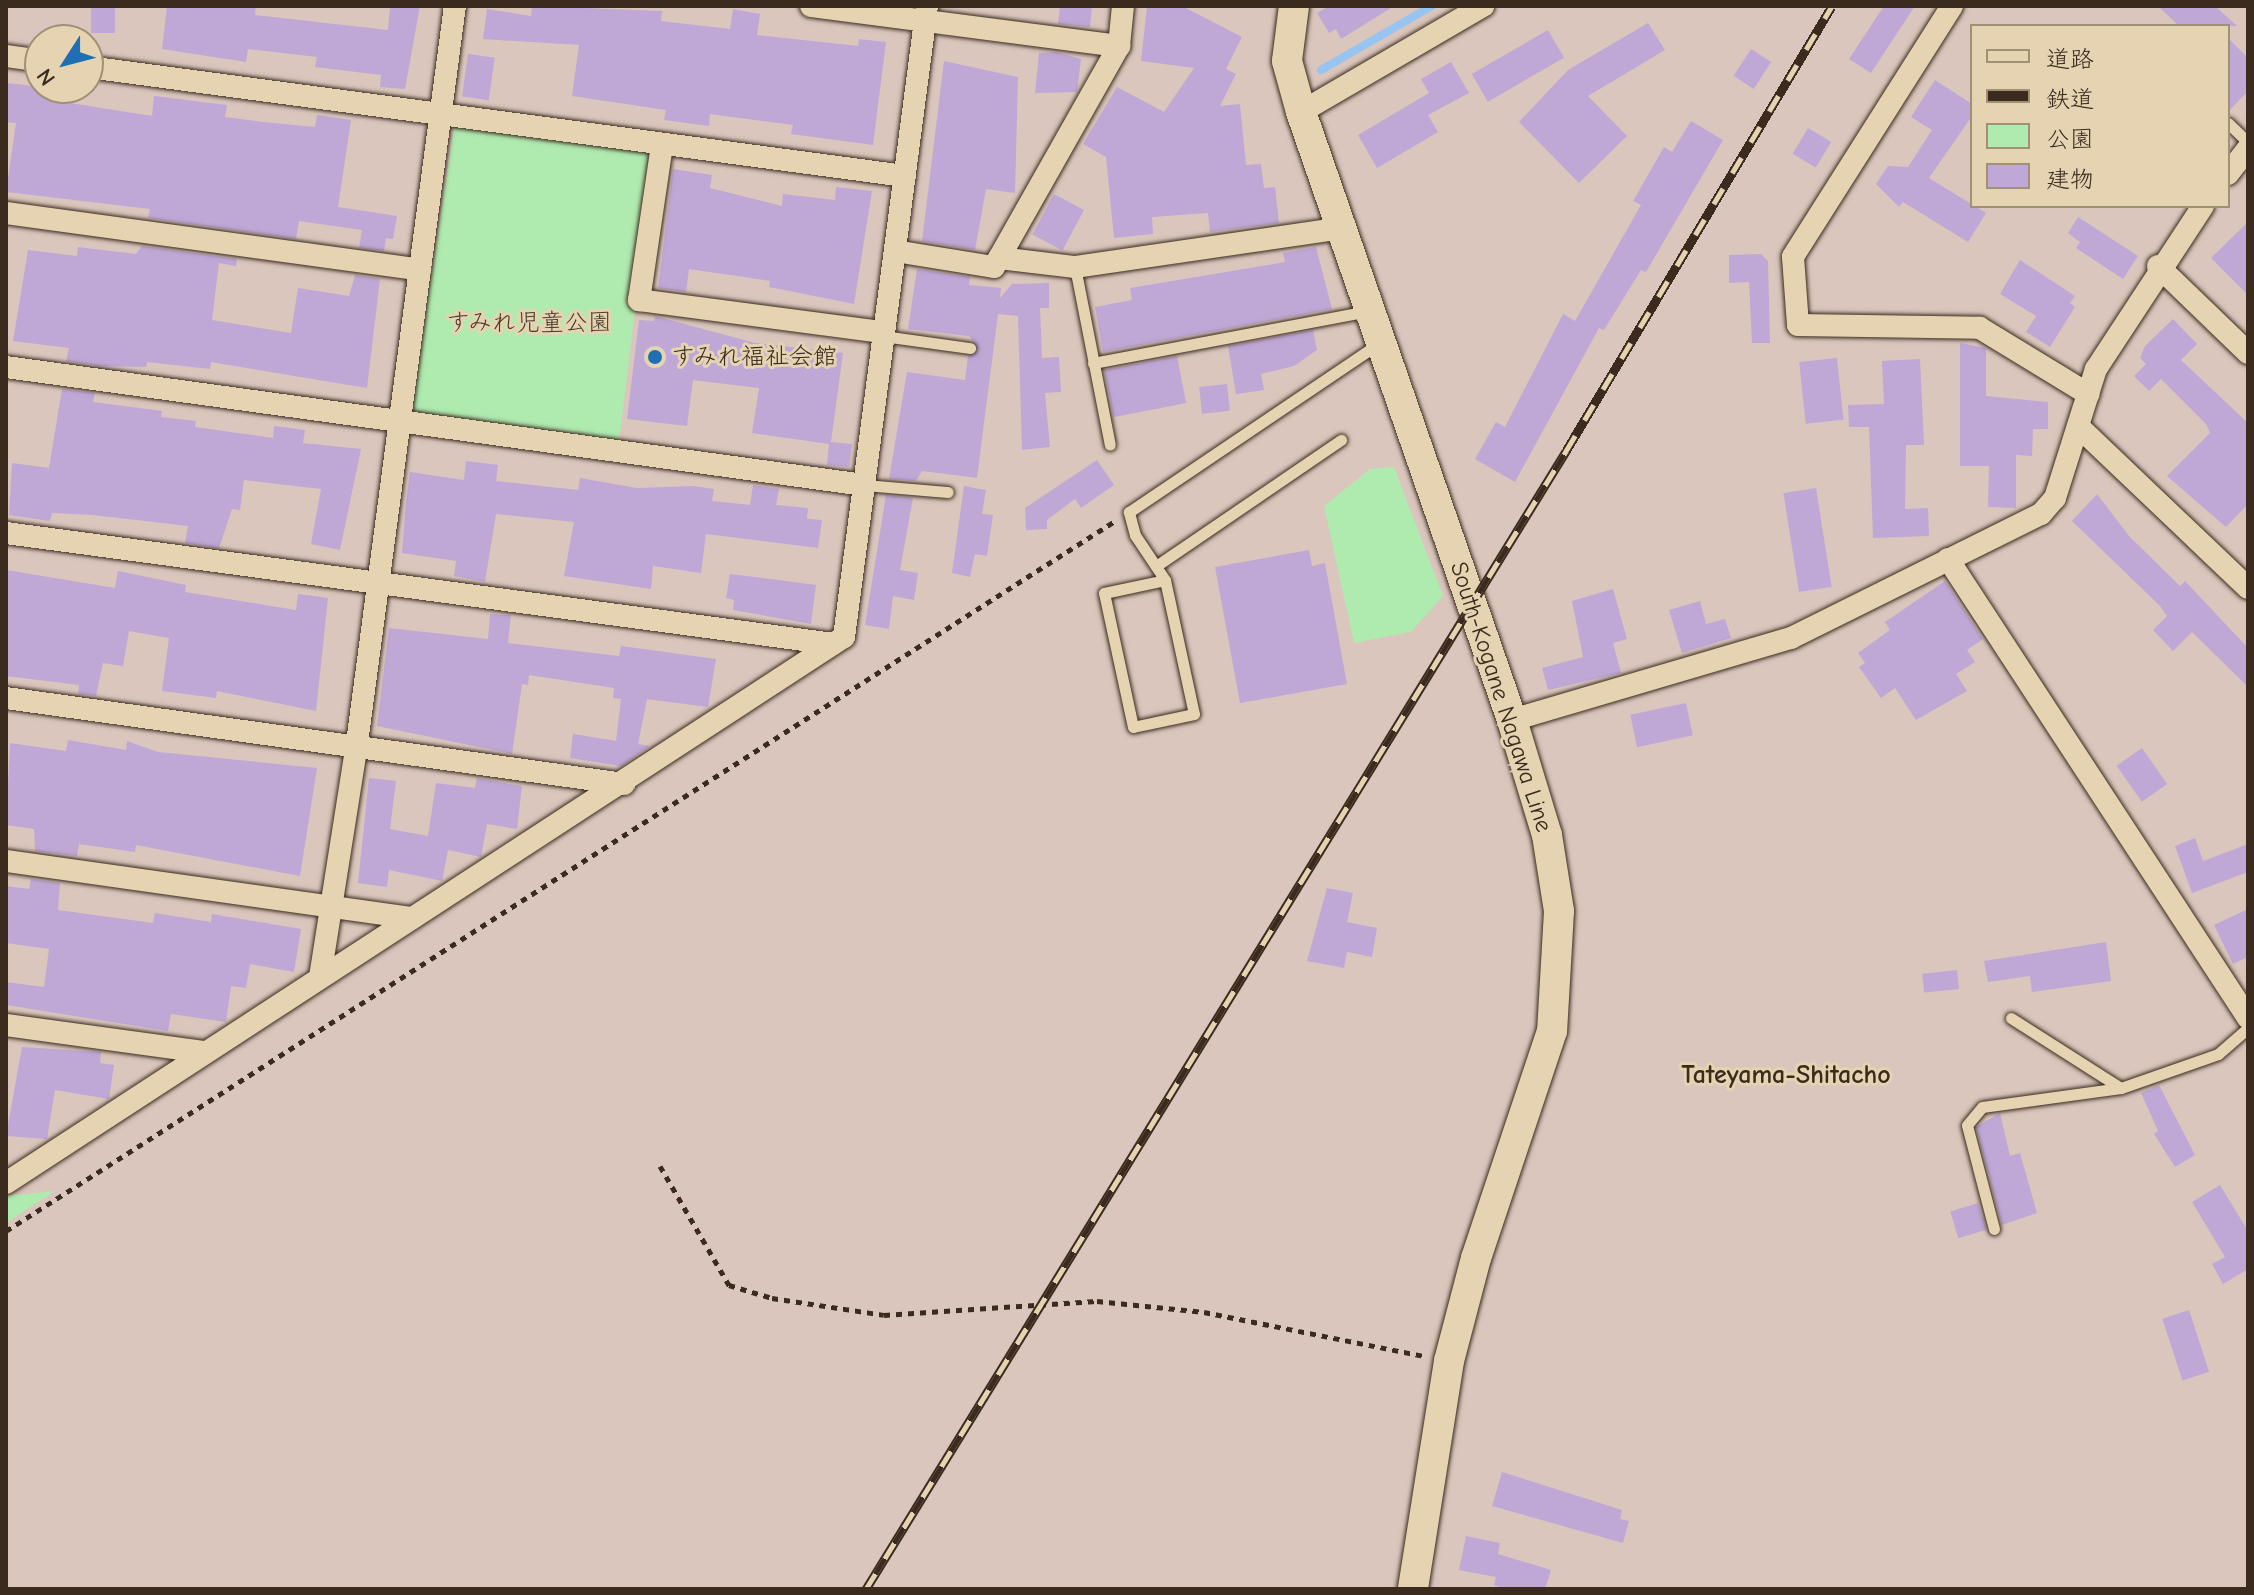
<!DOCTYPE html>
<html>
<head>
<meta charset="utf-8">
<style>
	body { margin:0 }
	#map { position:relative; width:2254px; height:1595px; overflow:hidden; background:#dac6bc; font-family:"Comic Neue","Klee One",sans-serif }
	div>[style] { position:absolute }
	.green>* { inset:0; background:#afeaaf }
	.stream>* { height:8px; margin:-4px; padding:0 4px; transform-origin:4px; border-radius:4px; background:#97c4f1 }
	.building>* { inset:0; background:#bfa8d6; transform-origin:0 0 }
	.path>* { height:5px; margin-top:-2.5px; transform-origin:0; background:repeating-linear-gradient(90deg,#3b2a1e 0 6px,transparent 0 12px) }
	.roads { filter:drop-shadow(0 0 2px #3b2a1e) drop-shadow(0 0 2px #3b2a1e) }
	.lane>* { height:11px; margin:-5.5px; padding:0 5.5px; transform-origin:5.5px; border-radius:5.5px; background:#e5d3b1 }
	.street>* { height:22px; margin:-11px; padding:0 11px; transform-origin:11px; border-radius:11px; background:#e5d3b1 }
	.secondary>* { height:30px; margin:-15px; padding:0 15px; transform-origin:15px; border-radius:15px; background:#e5d3b1 }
	.rail>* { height:9px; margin-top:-4.5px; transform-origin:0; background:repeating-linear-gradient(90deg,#e5d3b1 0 18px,#3b2a1e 0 36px); box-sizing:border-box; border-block:2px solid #3b2a1e }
	.dots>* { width:22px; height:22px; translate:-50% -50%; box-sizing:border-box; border:4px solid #e5d3b1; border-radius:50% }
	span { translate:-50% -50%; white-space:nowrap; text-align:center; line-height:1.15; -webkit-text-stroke:6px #e5d3b1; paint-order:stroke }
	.park-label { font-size:24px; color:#473d2c }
	.poi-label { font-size:24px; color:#3b2a1e }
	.left { translate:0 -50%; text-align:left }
	.street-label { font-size:24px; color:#3b2a1e }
	.neighbourhood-label { font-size:26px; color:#3b2a1e; font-weight:700 }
	.frame { position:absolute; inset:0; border:8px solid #3b2a1e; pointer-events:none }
	.legend { position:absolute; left:1970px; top:24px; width:260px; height:184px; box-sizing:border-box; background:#e5d3b1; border:2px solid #a18f76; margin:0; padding:10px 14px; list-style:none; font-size:24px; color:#3b2a1e }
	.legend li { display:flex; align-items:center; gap:16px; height:40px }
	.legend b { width:40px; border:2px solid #a18f76 }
	.north { position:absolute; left:24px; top:24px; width:80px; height:80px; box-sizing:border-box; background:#e5d3b1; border:2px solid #a18f76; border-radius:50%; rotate:234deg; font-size:22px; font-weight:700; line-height:32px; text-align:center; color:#3b2a1e }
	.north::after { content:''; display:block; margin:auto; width:28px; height:36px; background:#1f6fb2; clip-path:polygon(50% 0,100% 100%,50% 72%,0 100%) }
</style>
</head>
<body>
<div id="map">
	<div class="green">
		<div style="clip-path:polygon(455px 122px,654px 154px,619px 442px,422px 418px,411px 407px)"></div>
		<div style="clip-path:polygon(1394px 467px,1443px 596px,1411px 632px,1354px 643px,1324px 506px,1370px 469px)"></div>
		<div style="clip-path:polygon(55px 1191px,6px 1223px,6px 1196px)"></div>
	</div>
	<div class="stream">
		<div style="left:1321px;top:70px;width:128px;rotate:-30deg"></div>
	</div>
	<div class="building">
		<div style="left:91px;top:6px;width:24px;height:27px"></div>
		<div style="clip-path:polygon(167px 6px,256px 6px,255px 15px,388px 30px,390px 6px,420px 6px,405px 89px,380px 87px,381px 75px,315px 67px,317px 57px,248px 49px,246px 62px,162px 49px)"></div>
		<div style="clip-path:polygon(532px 6px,662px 11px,661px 21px,730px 29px,733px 9px,760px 14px,757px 35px,858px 46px,859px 39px,886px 42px,873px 145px,791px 134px,793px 125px,710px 114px,709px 126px,664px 120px,666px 110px,572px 96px,579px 45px,483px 39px,487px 9px,531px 16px)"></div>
		<div style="clip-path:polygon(1060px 6px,1092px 6px,1090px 27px,1058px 24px)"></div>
		<div style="clip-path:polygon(1147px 6px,1182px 6px,1242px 37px,1226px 69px,1236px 74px,1220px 106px,1240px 104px,1246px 165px,1261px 164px,1264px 188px,1275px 187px,1279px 223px,1210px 232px,1208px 213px,1152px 217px,1153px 234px,1114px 238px,1106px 157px,1083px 144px,1117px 87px,1164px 112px,1194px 68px,1141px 61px)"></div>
		<div style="clip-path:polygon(1329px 6px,1394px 6px,1341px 39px,1336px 29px,1329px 33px,1317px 13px)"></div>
		<div style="clip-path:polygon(1884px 6px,1915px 6px,1871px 73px,1849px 59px)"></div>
		<div style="clip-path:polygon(2158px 6px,2215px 6px,2237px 26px,2179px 26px)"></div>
		<div style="clip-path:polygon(1648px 23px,1665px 50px,1588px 96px,1627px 136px,1579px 183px,1519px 122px,1568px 70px)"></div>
		<div style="left:1548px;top:30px;width:32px;height:88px;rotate:60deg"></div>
		<div style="clip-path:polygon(2228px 38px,2248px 58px,2248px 91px,2228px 112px)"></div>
		<div style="left:1751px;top:49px;width:24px;height:32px;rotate:33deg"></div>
		<div style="clip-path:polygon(1056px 52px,1081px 59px,1077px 92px,1035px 93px,1039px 53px)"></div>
		<div style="left:468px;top:54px;width:27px;height:43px;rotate:8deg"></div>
		<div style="clip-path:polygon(944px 61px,1018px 77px,1015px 193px,986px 189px,975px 250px,922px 241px)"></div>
		<div style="clip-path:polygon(1451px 62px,1469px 93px,1428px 115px,1438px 132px,1377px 168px,1358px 135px,1429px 93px,1421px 79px)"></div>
		<div style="clip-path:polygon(1935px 80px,1972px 104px,1972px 116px,1929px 178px,1986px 213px,1968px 242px,1903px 202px,1899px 207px,1876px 184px,1888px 166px,1908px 167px,1932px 130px,1911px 117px)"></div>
		<div style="clip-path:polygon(6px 83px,53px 88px,52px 94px,65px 95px,64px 102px,152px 116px,154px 96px,227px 105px,225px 117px,263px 122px,315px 127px,317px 115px,351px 120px,338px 207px,397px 216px,393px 239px,386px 238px,384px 251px,359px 248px,362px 230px,299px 221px,296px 239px,148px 218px,150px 209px,6px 192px,16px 123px,6px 122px)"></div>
		<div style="clip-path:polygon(1691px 121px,1723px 140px,1646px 272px,1641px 270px,1604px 330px,1599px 328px,1515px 482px,1475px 459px,1496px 422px,1505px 427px,1563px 314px,1575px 321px,1641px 205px,1633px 201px,1664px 147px,1672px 152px)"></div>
		<div style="left:1808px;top:128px;width:27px;height:30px;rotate:31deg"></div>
		<div style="clip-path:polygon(673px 169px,712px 175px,710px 188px,782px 206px,783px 194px,835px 200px,836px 187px,872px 191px,854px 304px,769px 287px,770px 281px,689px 269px,686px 292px,658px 288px)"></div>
		<div style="left:1054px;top:194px;width:34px;height:46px;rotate:28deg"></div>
		<div style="clip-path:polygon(2078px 217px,2138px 256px,2123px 279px,2076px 248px,2080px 242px,2068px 233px)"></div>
		<div style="clip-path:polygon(2248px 222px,2248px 295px,2211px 258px)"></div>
		<div style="clip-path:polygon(142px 246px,237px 259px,236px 266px,219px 263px,212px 320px,291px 333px,298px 288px,349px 296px,355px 275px,380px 279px,367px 388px,211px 362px,210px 369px,147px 362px,146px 367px,99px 366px,66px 361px,69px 348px,13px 341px,28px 250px,77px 256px,78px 247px,136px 254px)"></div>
		<div style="clip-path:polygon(1316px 247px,1332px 309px,1103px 352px,1095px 307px,1132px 300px,1130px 288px,1285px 262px,1283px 253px)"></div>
		<div style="clip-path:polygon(1761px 254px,1768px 261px,1770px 343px,1752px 343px,1749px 282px,1729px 283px,1729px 255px)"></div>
		<div style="clip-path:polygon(2020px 260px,2075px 296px,2070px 303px,2075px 307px,2050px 347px,2026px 332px,2036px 316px,2000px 294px)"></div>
		<div style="clip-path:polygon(917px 269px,970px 277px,969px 285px,1001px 288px,1000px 298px,1012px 284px,1049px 283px,1049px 308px,1040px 308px,1042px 358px,1059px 357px,1061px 392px,1045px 393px,1050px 447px,1022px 450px,1018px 316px,998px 314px,977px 478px,922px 471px,916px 481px,889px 479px,907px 372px,965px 380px,968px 356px,978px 350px,969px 336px,908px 329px)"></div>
		<div style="clip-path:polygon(655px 316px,755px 343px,843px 353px,831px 442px,852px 444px,849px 467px,827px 465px,829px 444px,752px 433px,759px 388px,693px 380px,687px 426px,627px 419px,639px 320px,654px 321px)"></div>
		<div style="clip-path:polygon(2173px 319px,2197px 344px,2181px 360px,2248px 423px,2248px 504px,2226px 527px,2167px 476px,2210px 433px,2206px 424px,2161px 379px,2149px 391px,2134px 376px,2146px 364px,2140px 358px,2145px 346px)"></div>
		<div style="clip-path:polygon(1313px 330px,1317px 350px,1294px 366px,1261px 374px,1264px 390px,1236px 394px,1228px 346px)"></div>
		<div style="clip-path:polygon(1960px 343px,1986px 348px,1986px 396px,2048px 402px,2048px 429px,2033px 429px,2032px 456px,2016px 455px,2016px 508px,1988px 507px,1989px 466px,1960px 466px)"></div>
		<div style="left:1177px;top:356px;width:48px;height:74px;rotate:79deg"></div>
		<div style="left:1837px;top:358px;width:62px;height:38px;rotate:84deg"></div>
		<div style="clip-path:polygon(1920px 359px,1924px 445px,1906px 445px,1905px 509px,1928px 508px,1929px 536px,1873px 538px,1869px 427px,1849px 427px,1848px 405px,1884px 404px,1882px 361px)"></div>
		<div style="left:1227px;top:384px;width:27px;height:28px;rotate:84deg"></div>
		<div style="clip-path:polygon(62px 389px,95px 393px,93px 402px,162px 411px,161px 417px,196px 421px,195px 427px,273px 438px,274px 426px,305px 430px,303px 443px,361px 449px,340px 550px,311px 544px,321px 489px,244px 480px,240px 510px,232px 509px,219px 548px,185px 543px,188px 526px,93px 515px,52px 513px,50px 521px,9px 515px,12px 463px,49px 468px)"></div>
		<div style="clip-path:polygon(1097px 460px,1114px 485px,1081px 508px,1075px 499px,1047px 520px,1047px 529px,1026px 530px,1025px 508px)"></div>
		<div style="clip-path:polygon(466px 461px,498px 465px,496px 481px,578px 490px,580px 478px,637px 488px,693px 486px,714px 489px,712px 501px,750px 505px,753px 485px,779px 489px,776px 505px,808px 508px,807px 519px,822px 520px,818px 548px,706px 534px,701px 573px,653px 566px,651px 589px,564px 576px,574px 522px,496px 514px,485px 582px,454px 576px,456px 561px,402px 553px,406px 501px,410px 472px,464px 480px)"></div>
		<div style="clip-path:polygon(964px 486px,986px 490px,982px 514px,993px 515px,987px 556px,975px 554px,970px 577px,952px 573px)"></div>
		<div style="left:1816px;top:488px;width:100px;height:33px;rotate:81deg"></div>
		<div style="clip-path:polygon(2097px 494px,2129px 536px,2180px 586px,2185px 581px,2248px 648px,2248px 687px,2192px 632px,2173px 651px,2153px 630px,2167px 616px,2160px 606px,2072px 521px)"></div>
		<div style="clip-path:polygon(886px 495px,913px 498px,900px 570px,918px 573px,914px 600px,893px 596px,889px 629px,865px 625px)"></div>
		<div style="clip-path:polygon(1309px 550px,1312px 566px,1325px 563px,1347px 684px,1240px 703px,1215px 567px)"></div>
		<div style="clip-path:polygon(6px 570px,115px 588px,118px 571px,186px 585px,185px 592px,296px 610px,298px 594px,328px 598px,316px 711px,217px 691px,216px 698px,162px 691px,169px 638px,129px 631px,123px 666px,103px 663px,96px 696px,78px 694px,79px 685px,6px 676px)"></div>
		<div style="clip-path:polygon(730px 574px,816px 585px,811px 624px,733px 610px,734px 600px,726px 598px)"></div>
		<div style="clip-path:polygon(1945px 581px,1983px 639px,1967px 650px,1975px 662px,1956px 674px,1967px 691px,1916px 720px,1895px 688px,1881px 698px,1859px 667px,1865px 663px,1858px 653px,1890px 630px,1885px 622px)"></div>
		<div style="clip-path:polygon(1613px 589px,1627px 639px,1613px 643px,1621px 673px,1548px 690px,1542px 668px,1583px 657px,1572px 601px)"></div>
		<div style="clip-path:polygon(1700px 601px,1706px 624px,1725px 619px,1731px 638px,1682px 653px,1669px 610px)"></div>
		<div style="clip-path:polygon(490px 614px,511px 615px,508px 643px,619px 656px,621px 646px,716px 659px,708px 707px,647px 699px,638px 744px,650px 746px,621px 766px,570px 758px,573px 734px,616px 741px,621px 699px,613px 698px,614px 688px,529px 675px,528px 685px,522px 684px,512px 754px,377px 726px,389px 628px,488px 639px)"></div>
		<div style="left:1686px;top:703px;width:33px;height:57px;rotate:78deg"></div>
		<div style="clip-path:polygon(68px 740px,126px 750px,127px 741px,158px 752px,317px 768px,300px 876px,136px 845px,135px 852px,79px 844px,77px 856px,35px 851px,34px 829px,6px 825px,10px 743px,66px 751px)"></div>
		<div style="left:2142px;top:748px;width:44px;height:31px;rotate:55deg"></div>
		<div style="clip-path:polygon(369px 778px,396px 781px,390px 829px,428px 836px,436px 783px,475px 788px,477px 778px,522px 786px,517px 829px,487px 824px,481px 857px,448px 850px,442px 881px,389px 870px,387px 887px,358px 883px)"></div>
		<div style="clip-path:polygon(2195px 838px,2203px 861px,2248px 844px,2248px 872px,2192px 893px,2175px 846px)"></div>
		<div style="clip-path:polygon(31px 879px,60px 883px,58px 910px,153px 923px,155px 913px,211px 922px,212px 914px,301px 929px,294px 972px,250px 964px,246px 988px,231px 986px,226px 1022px,171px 1014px,168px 1031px,6px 1005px,6px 982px,44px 987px,49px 949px,6px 943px,6px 886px,29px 889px)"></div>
		<div style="clip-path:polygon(1327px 888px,1353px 893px,1347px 922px,1377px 928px,1372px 957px,1347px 952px,1344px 968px,1307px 961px)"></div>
		<div style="clip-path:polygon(2248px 909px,2248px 957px,2233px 964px,2214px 925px)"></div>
		<div style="clip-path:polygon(2106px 942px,2111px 981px,2032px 992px,2030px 976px,1988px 982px,1984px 961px)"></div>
		<div style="left:1957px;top:970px;width:19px;height:35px;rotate:84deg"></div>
		<div style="clip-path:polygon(22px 1047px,101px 1052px,100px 1063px,114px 1065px,109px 1099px,55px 1090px,47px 1139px,6px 1136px)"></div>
		<div style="clip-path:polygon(2159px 1085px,2195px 1155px,2175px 1167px,2154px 1134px,2158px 1131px,2141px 1093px)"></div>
		<div style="clip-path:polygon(2000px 1113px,2010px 1156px,2020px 1153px,2037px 1213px,2002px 1225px,1976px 1127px)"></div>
		<div style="clip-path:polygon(2220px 1185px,2248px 1231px,2248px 1269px,2223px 1284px,2212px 1264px,2225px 1257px,2192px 1202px)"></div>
		<div style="left:1978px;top:1203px;width:28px;height:29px;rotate:73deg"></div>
		<div style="left:2189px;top:1310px;width:65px;height:28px;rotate:72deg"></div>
		<div style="clip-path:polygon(1502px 1472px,1622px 1510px,1620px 1519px,1629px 1521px,1623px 1543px,1492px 1506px)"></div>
		<div style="clip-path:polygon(1466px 1536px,1500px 1543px,1498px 1554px,1551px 1570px,1545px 1589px,1505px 1589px,1494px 1585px,1496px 1577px,1459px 1570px)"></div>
	</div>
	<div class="path">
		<div style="left:660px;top:1166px;width:138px;rotate:59.9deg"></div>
		<div style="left:729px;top:1285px;width:45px;rotate:16.8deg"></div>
		<div style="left:772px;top:1298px;width:113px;rotate:8.6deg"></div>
		<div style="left:884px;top:1315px;width:213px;rotate:-3.8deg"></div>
		<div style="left:1097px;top:1301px;width:108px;rotate:5.9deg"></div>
		<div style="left:1204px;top:1312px;width:225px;rotate:11.3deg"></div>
		<div style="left:6px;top:1231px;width:1317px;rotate:-32.63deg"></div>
	</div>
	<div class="roads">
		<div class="lane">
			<div style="left:2228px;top:123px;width:28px;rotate:44deg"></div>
			<div style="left:1075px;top:267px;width:181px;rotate:78.9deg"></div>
			<div style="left:883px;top:336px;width:88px;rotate:7.9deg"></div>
			<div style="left:1093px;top:363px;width:280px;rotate:-10.7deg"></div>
			<div style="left:864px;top:485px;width:84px;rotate:4.8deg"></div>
			<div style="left:1156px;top:566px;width:224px;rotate:-34.3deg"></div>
			<div style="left:1165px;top:580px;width:137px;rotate:77.8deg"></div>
			<div style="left:1194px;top:714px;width:62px;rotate:168deg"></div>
			<div style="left:1133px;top:727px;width:137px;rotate:-102.2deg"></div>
			<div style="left:1104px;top:593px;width:62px;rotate:-12deg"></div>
			<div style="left:1165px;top:580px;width:54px;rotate:-123.7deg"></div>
			<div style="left:1135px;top:535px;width:24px;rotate:-105deg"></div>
			<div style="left:1129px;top:512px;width:300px;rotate:-34deg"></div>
			<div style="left:2011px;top:1018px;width:130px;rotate:32.5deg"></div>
			<div style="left:1994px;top:1229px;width:107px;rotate:-104.6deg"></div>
			<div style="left:1967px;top:1125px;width:23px;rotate:-50deg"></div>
			<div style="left:1982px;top:1107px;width:140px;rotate:-7.8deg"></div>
			<div style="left:2121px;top:1088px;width:103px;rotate:-19.3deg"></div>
			<div style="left:2218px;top:1054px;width:40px;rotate:-41deg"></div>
		</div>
		<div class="street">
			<div style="left:811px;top:6px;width:311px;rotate:7.4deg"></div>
			<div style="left:1952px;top:6px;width:297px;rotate:122.4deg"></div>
			<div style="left:1793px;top:257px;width:68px;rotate:85.8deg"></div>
			<div style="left:1798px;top:325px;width:182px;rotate:0.9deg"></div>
			<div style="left:1980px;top:328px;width:127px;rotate:31.4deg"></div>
			<div style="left:6px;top:56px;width:34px;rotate:8deg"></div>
			<div style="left:88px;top:67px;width:824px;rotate:7.6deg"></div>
			<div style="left:1301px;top:112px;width:211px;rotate:-30.2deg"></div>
			<div style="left:662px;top:145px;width:157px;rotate:98.4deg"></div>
			<div style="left:639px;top:300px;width:246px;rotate:7.5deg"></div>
			<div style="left:2228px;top:174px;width:33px;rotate:-52deg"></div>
			<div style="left:6px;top:213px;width:418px;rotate:7.8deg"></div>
			<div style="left:895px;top:251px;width:100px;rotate:9.2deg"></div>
			<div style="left:994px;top:267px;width:254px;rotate:-60.5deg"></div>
			<div style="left:1119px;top:46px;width:40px;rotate:-84.3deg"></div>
			<div style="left:999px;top:258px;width:77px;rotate:6.8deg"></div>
			<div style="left:1075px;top:267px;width:269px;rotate:-8.3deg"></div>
			<div style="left:2158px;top:266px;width:125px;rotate:44deg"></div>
			<div style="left:6px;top:367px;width:866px;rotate:7.83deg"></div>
			<div style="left:2080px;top:428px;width:232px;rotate:43.6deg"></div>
			<div style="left:6px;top:533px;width:834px;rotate:7.64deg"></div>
			<div style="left:1948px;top:559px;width:548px;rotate:56.83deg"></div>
			<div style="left:6px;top:698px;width:624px;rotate:7.92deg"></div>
			<div style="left:1512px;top:720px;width:291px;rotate:-16.4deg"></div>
			<div style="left:1791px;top:638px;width:279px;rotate:-26.4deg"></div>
			<div style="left:2041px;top:514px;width:21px;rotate:-49deg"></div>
			<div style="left:2055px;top:498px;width:135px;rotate:-72.4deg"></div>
			<div style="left:2096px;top:369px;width:195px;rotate:-56.7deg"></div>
			<div style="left:6px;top:861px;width:410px;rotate:8deg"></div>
			<div style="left:320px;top:977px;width:237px;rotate:-81deg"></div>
			<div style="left:357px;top:743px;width:743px;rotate:-82.43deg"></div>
			<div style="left:6px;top:1025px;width:199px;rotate:7.8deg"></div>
			<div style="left:6px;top:1183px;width:1000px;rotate:-33.09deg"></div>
			<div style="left:844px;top:637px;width:636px;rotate:-82.51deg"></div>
		</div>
		<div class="secondary">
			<div style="left:1294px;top:6px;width:55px;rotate:97.3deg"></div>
			<div style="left:1287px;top:61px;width:53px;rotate:74.6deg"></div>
			<div style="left:1301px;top:112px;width:644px;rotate:70.86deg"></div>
			<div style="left:1512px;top:720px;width:120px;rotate:73.1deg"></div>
			<div style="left:1547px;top:835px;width:77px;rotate:81deg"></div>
			<div style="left:1559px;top:911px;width:120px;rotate:93.3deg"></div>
			<div style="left:1552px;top:1031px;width:239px;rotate:108.5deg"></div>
			<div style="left:1476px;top:1258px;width:106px;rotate:104.7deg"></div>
			<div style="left:1449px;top:1361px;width:231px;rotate:99deg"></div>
		</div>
	</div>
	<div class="rail">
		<div style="left:866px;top:1589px;width:1336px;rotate:-58.4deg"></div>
		<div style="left:1566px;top:451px;width:518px;rotate:-59.13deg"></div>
	</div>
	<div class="dots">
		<div style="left:655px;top:357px;background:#1f6fb2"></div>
	</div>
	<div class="park-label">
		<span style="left:529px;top:323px">すみれ児童公園</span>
	</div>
	<div class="poi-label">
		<span class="left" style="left:671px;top:357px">すみれ福祉会館</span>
	</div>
	<div class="street-label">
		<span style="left:1501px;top:697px;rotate:72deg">South-Kogane Nagawa Line</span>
	</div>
	<div class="neighbourhood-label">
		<span style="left:1786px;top:1076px">Tateyama-Shitacho</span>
	</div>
	<div class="frame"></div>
	<ul class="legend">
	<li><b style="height:10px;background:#e5d3b1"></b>道路</li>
	<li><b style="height:10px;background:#3b2a1e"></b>鉄道</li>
	<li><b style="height:22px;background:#afeaaf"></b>公園</li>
	<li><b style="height:22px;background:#bfa8d6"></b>建物</li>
	</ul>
	<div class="north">N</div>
</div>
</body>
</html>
